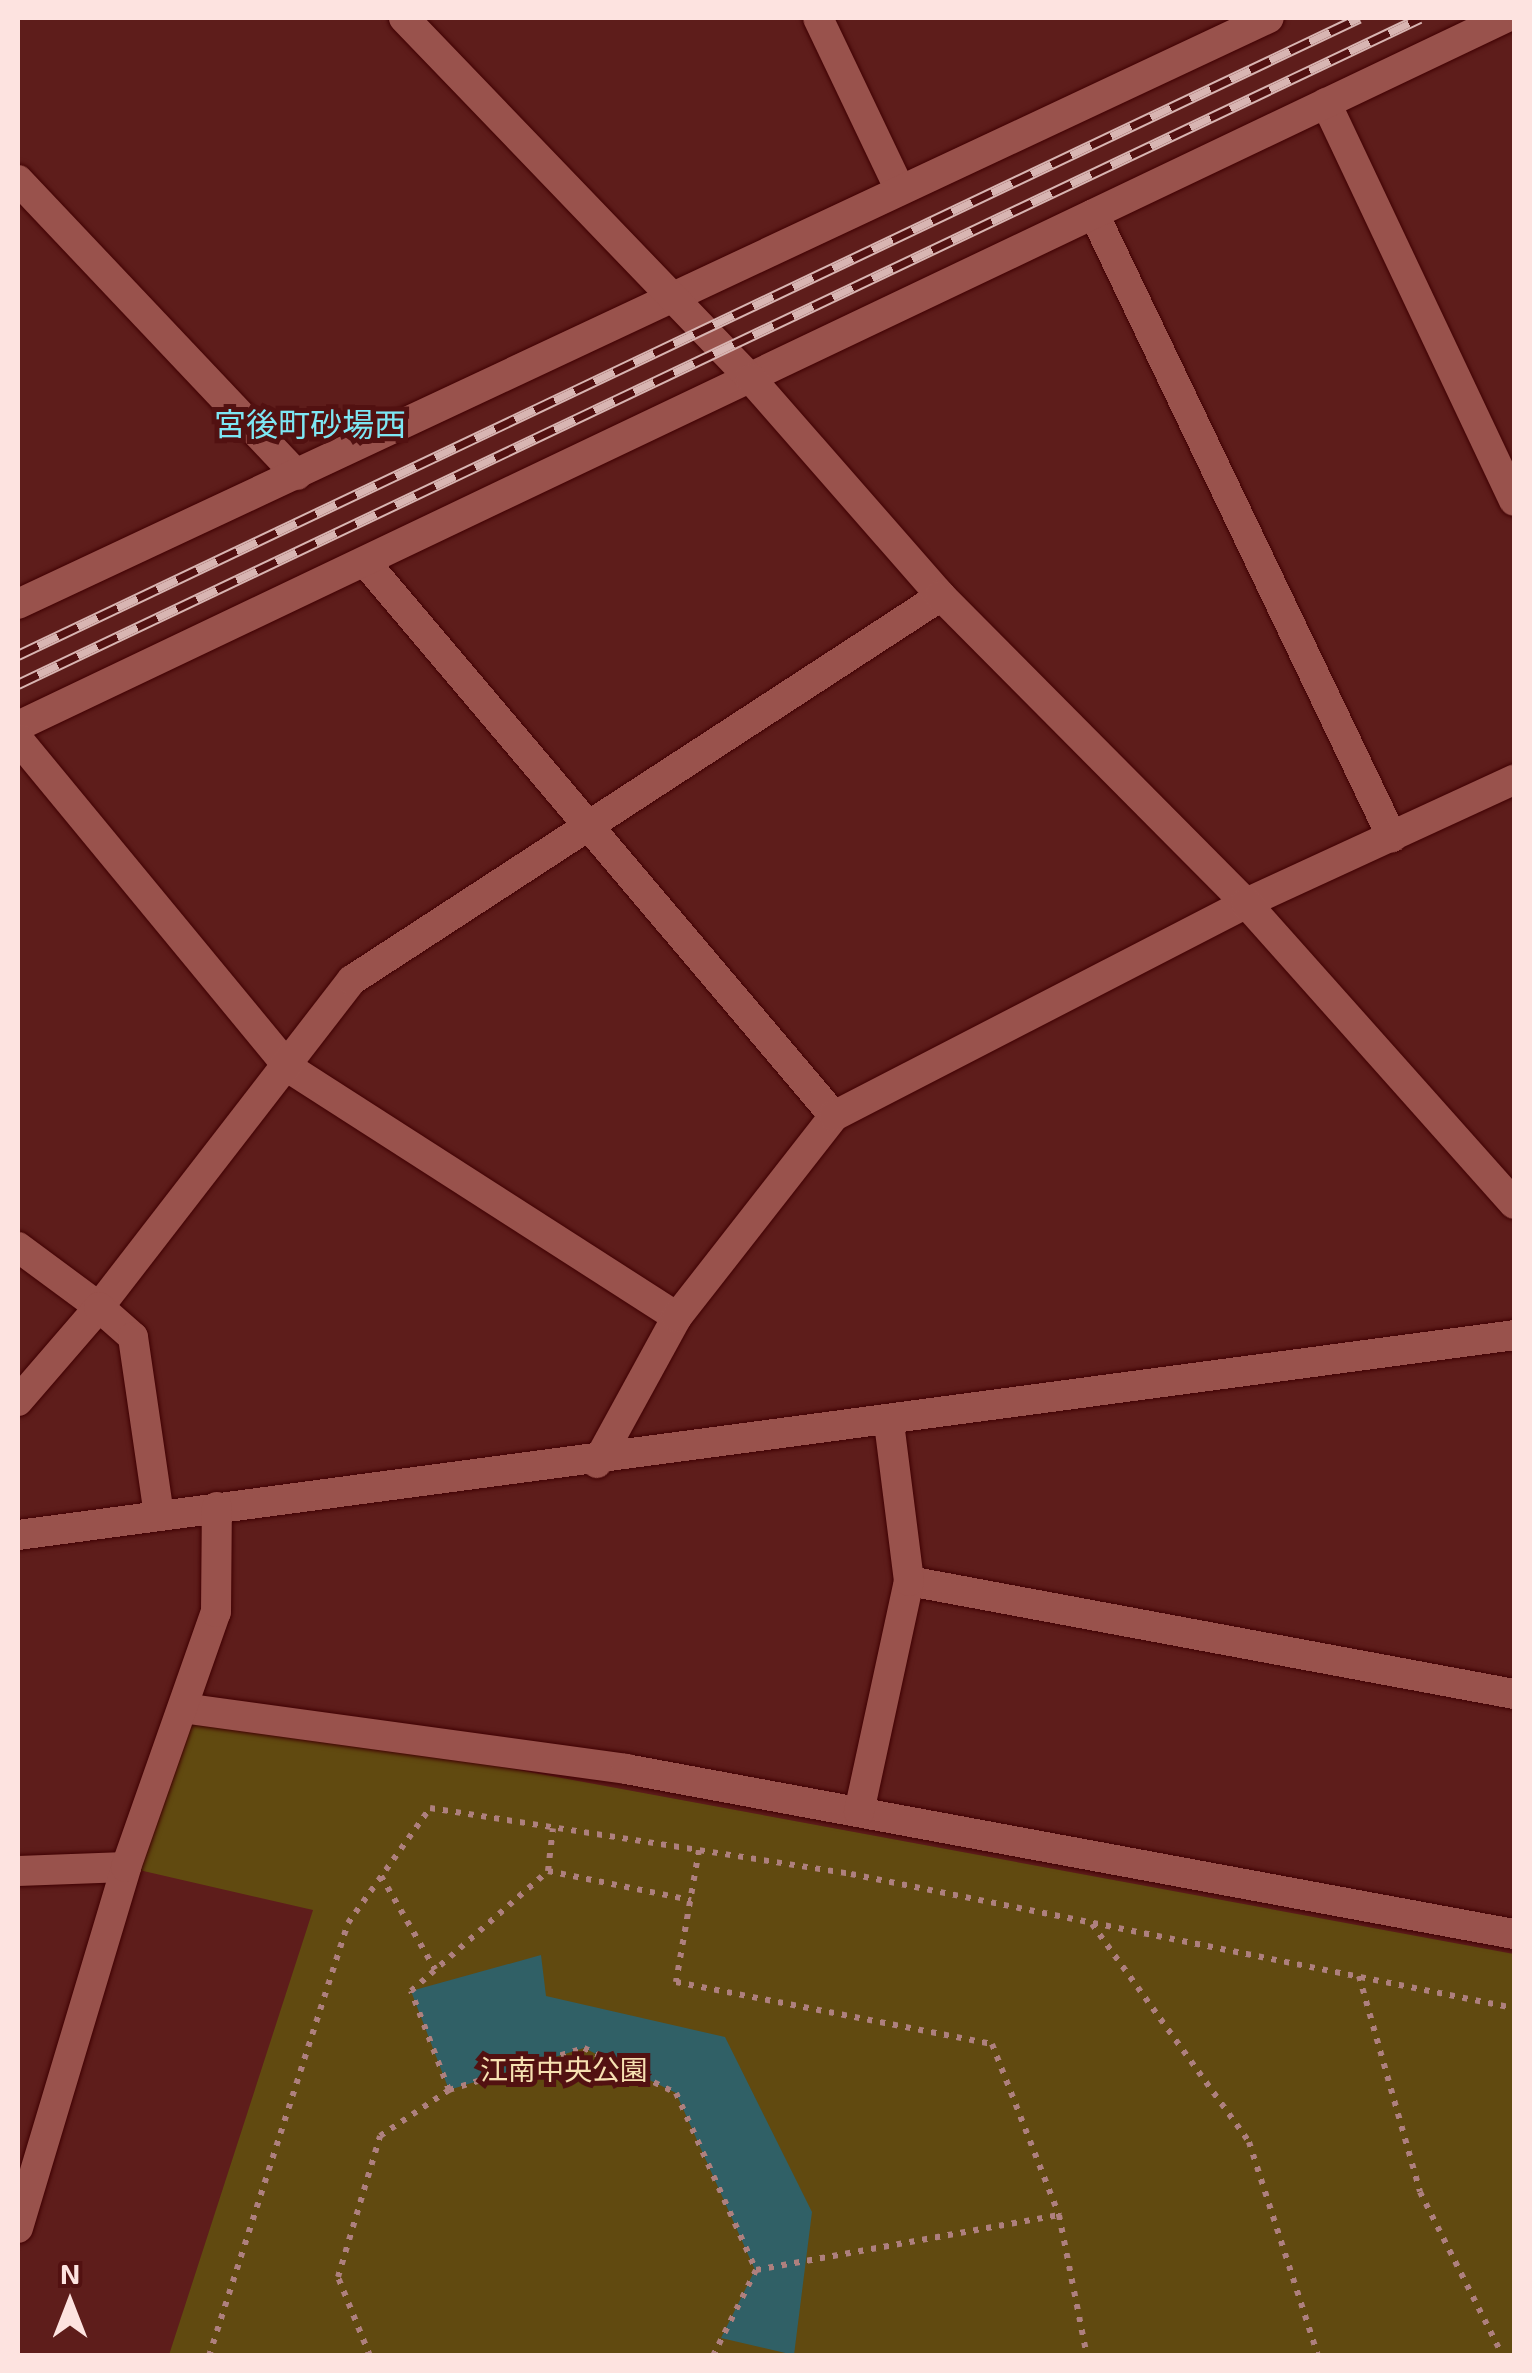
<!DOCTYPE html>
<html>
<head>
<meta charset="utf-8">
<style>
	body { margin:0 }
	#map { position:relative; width:1532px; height:2373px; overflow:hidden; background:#5e1d1b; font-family:"Exo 2","Noto Sans JP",sans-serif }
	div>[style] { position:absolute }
	.green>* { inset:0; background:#614a10 }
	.water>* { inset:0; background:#306066 }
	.path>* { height:6px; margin-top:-3px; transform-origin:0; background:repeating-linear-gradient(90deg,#ae807e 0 5px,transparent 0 13px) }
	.roads { filter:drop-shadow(0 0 2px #400003) drop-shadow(0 0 2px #400003) }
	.street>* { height:30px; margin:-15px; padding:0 15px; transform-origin:15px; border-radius:15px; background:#99524c }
	.secondary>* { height:30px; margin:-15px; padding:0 15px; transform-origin:15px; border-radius:15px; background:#99524c }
	.rail>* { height:11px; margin-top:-5.5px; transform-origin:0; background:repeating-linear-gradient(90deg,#521111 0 22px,#d8b5b2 0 44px); box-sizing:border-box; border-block:2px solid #d8b5b2 }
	span { translate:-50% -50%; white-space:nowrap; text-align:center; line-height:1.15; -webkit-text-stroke:10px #521111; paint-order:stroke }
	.park-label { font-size:28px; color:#f6e0b1 }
	.quarter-label { font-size:32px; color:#7de7f4 }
	.frame { position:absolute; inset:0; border:20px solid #fde3e0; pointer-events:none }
	.north { position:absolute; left:20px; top:2253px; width:100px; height:100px; -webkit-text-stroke:8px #521111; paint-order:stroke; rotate:0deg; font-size:28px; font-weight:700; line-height:40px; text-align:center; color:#fde3e0 }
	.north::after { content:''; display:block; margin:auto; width:35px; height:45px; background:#fde3e0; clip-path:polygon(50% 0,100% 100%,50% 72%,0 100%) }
</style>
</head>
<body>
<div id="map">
	<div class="green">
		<div style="clip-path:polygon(189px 1709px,1514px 1954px,1514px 2355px,169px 2355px,313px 1910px,126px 1867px)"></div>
	</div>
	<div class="water">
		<div style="clip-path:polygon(541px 1955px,546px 1996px,725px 2037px,812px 2212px,794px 2355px,721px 2338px,755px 2270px,676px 2093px,584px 2048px,449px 2090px,411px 1991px)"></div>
	</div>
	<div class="path">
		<div style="left:699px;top:1850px;width:134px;rotate:99.9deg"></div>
		<div style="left:676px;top:1982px;width:322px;rotate:11.1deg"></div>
		<div style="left:992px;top:2044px;width:184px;rotate:68.6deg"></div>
		<div style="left:1059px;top:2215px;width:144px;rotate:78.8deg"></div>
		<div style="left:548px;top:1871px;width:43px;rotate:-83.4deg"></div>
		<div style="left:381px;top:1876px;width:108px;rotate:59.9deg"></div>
		<div style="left:1092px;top:1924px;width:269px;rotate:54.2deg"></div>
		<div style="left:1249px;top:2142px;width:225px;rotate:72.1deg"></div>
		<div style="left:1359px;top:1976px;width:224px;rotate:74.2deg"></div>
		<div style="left:1420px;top:2192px;width:184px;rotate:63.2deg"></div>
		<div style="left:449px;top:2090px;width:106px;rotate:-111deg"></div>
		<div style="left:411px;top:1991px;width:182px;rotate:-41.2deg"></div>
		<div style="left:548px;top:1871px;width:146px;rotate:11.5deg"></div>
		<div style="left:756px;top:2270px;width:308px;rotate:-10.3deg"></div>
		<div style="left:209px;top:2356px;width:455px;rotate:-72.2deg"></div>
		<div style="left:348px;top:1923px;width:141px;rotate:-54.5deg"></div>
		<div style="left:430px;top:1808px;width:426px;rotate:8.9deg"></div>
		<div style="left:851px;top:1874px;width:676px;rotate:11.43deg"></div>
		<div style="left:370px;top:2356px;width:85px;rotate:-112.1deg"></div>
		<div style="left:338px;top:2277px;width:147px;rotate:-73.4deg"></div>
		<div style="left:380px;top:2136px;width:83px;rotate:-33.7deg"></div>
		<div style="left:449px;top:2090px;width:141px;rotate:-17.3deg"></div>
		<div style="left:584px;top:2048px;width:102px;rotate:26.1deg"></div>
		<div style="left:676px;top:2093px;width:194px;rotate:65.7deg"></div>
		<div style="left:756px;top:2270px;width:96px;rotate:116.6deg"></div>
	</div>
	<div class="roads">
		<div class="street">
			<div style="left:818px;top:18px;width:188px;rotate:64.5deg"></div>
			<div style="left:1326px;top:103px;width:440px;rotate:64.7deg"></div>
			<div style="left:18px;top:180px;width:406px;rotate:46.6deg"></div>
			<div style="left:1094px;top:214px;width:691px;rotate:64.44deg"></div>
			<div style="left:366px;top:563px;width:724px;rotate:49.76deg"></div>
			<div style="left:18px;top:604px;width:1381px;rotate:-25.1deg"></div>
			<div style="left:18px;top:726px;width:1647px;rotate:-25.46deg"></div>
			<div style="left:18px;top:739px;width:426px;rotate:50.5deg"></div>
			<div style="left:289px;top:1068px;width:461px;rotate:32.7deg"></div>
			<div style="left:18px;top:1247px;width:101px;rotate:36.5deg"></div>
			<div style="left:99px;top:1307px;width:413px;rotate:-52.3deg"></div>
			<div style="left:352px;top:980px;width:703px;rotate:-33.1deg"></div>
			<div style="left:18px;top:1401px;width:124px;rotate:-49.2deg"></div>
			<div style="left:99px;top:1307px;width:45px;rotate:41.4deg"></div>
			<div style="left:133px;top:1337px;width:180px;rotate:81.7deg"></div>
			<div style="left:597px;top:1463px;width:166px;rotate:-61.3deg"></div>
			<div style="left:677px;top:1317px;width:255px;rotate:-52deg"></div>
			<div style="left:834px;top:1116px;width:464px;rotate:-27.3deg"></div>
			<div style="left:1246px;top:903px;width:295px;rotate:-24.7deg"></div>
			<div style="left:909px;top:1581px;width:615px;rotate:10.58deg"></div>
			<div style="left:189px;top:1709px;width:441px;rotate:7.8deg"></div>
			<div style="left:626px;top:1769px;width:903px;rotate:10.53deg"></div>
			<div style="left:859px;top:1812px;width:236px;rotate:-77.8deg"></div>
			<div style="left:909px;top:1581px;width:160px;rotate:-97.2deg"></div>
			<div style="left:18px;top:1871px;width:108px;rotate:-2.1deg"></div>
		</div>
		<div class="secondary">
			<div style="left:404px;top:18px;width:501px;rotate:46.13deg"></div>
			<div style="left:751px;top:379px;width:288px;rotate:48.8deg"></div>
			<div style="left:941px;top:596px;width:433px;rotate:45.2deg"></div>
			<div style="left:1246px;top:903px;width:403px;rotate:48.3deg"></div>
			<div style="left:18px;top:1535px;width:1509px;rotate:-7.61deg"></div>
			<div style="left:18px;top:2228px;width:377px;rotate:-73.3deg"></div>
			<div style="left:126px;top:1867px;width:270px;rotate:-70.6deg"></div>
			<div style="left:216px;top:1612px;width:105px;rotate:-89.5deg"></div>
		</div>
	</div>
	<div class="rail">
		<div style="left:18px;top:655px;width:1485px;rotate:-25.41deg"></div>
		<div style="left:18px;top:684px;width:1552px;rotate:-25.41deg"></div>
	</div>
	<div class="park-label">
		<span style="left:564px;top:2069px">江南中央公園</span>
	</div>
	<div class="quarter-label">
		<span style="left:310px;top:423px">宮後町砂場西</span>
	</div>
	<div class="frame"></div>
	<div class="north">N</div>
</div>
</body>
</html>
